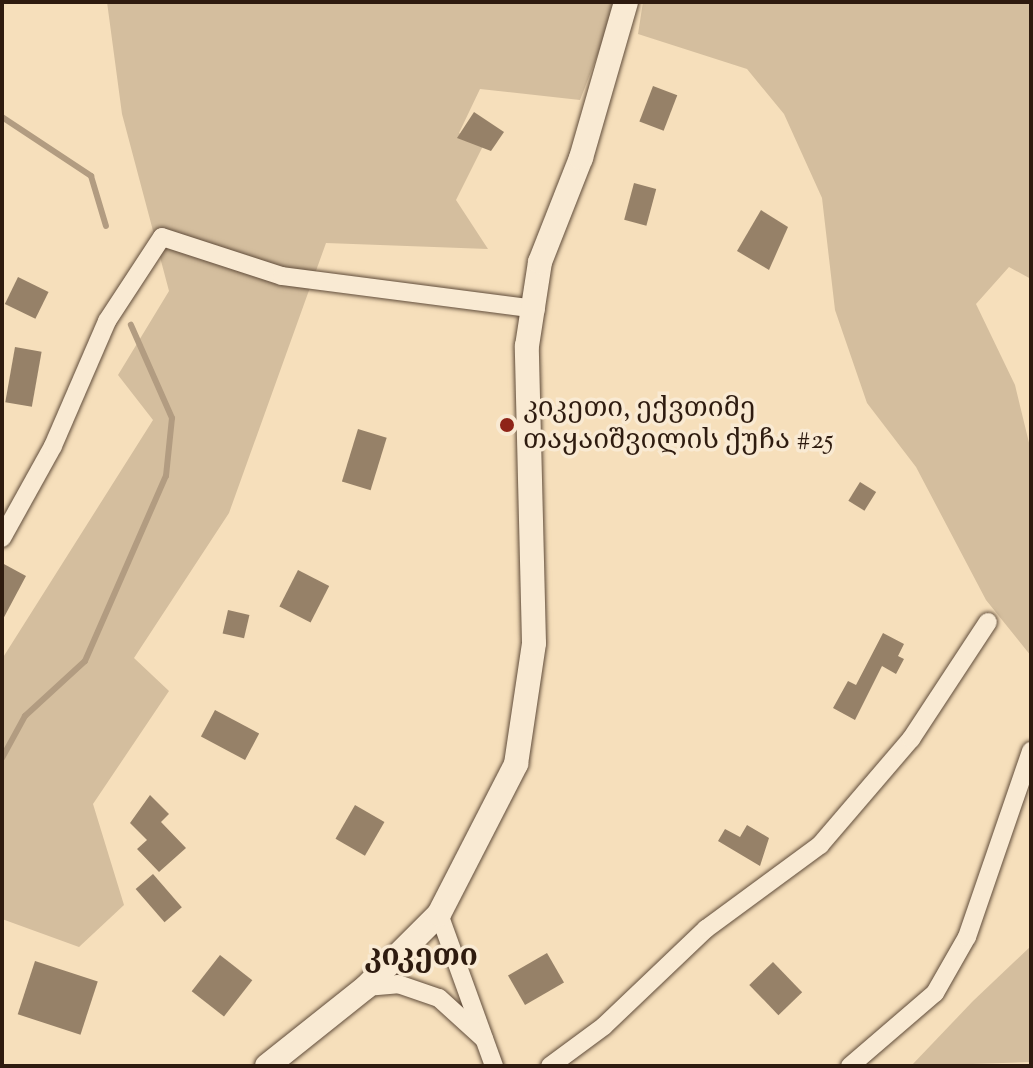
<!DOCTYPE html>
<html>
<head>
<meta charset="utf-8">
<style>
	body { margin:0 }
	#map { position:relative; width:1033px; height:1068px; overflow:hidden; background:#f6dfbb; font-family:"Sorts Mill Goudy","Noto Serif Georgian",serif }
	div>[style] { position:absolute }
	.green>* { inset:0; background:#d4be9e }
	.stream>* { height:6px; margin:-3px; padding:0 3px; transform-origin:3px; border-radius:3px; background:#b29c81 }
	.building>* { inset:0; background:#968168; transform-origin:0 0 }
	.roads { filter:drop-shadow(0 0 2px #604c3a) drop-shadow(0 0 2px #604c3a) }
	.street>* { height:18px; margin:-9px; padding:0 9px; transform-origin:9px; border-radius:9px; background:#f9ead3 }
	.secondary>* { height:24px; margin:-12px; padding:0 12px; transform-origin:12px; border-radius:12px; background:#f9ead3 }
	.dots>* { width:22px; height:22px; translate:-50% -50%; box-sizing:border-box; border:4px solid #f9ead3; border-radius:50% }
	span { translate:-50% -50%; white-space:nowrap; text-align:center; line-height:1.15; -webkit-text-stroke:7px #f9ead3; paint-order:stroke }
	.poi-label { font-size:28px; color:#2e1b0f }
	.left { translate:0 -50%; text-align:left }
	.neighbourhood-label { font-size:30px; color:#2e1b0f; font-weight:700 }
	.frame { position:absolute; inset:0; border:4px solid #2e1b0f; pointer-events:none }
</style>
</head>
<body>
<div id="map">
	<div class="green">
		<div style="clip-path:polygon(107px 2px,618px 2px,580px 100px,480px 89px,459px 133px,484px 144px,456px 200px,488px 249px,326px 243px,229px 513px,134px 658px,169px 691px,93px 804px,124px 905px,79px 947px,2px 919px,2px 659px,153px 420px,118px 375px,169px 291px,122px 114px)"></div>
		<div style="clip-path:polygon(643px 2px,1031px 2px,1031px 279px,1009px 267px,976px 304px,1015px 385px,1031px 451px,1031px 656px,986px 600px,916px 467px,867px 403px,835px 310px,822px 198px,784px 114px,747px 69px,638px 34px)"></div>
		<div style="clip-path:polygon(1031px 946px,1031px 1062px,911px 1066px,973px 1001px)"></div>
	</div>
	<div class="stream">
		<div style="left:2px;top:117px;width:107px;rotate:33.5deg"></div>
		<div style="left:91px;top:176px;width:52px;rotate:73.3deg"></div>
		<div style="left:2px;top:758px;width:48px;rotate:-61.3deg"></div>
		<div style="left:25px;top:716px;width:81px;rotate:-42.5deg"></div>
		<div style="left:85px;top:661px;width:202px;rotate:-66.4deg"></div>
		<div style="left:166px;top:476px;width:58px;rotate:-84.1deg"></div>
		<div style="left:172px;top:418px;width:102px;rotate:-113.8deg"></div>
	</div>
	<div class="building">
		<div style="left:653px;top:86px;width:26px;height:38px;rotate:21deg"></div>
		<div style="clip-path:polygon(474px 112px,504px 132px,491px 151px,457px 138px)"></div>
		<div style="left:634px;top:183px;width:23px;height:38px;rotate:15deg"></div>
		<div style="clip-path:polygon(761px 210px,788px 227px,769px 270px,737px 251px)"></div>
		<div style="left:18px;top:277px;width:34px;height:30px;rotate:26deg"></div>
		<div style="left:15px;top:347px;width:27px;height:56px;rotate:10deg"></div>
		<div style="left:358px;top:429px;width:30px;height:55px;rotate:17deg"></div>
		<div style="left:860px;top:482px;width:19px;height:22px;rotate:32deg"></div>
		<div style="clip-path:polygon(2px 563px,26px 576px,2px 621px)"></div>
		<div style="left:298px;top:570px;width:35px;height:41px;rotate:27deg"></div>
		<div style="left:228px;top:610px;width:22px;height:24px;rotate:13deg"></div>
		<div style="clip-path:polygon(883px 633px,904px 644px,898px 656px,904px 659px,896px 674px,882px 666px,855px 720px,833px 708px,848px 681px,856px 685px)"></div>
		<div style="left:215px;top:710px;width:50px;height:30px;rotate:28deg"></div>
		<div style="clip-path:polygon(150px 795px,169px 814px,161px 822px,186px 848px,159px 872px,137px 849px,147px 840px,130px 823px)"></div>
		<div style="left:355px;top:805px;width:34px;height:39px;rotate:30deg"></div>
		<div style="clip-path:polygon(747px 825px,769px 838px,760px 866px,718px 841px,725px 829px,740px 837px)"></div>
		<div style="left:153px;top:874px;width:44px;height:23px;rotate:49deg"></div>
		<div style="left:547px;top:953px;width:34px;height:45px;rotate:60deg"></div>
		<div style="left:220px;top:955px;width:41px;height:46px;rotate:38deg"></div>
		<div style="left:35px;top:961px;width:66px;height:56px;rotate:18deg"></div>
		<div style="left:773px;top:962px;width:42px;height:33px;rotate:46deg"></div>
	</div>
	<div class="roads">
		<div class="street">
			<div style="left:2px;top:538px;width:105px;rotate:-61deg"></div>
			<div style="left:53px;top:446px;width:136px;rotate:-66.6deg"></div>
			<div style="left:107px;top:321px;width:100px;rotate:-56.8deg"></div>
			<div style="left:162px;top:237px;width:126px;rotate:18deg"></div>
			<div style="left:282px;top:276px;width:256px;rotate:7.4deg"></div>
			<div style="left:439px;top:914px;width:162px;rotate:70.1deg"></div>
			<div style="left:366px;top:987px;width:32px;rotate:-5deg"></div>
			<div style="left:398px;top:984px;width:43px;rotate:18.9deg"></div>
			<div style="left:439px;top:998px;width:61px;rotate:42.3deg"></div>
			<div style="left:550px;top:1066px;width:67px;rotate:-36.5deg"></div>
			<div style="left:604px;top:1026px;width:141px;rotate:-43.6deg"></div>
			<div style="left:706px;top:929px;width:142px;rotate:-36.4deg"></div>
			<div style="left:820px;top:845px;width:140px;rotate:-49.4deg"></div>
			<div style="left:911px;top:739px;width:140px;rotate:-56.7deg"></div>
			<div style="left:850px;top:1066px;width:112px;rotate:-40.7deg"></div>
			<div style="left:935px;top:993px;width:64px;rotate:-60.3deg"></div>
			<div style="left:967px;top:937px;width:197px;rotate:-71deg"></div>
		</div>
		<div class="secondary">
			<div style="left:267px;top:1066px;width:127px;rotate:-38.6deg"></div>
			<div style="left:366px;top:987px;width:103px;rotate:-45deg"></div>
			<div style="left:439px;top:914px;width:169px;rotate:-62.8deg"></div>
			<div style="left:516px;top:764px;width:122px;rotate:-81.5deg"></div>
			<div style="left:534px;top:643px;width:297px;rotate:-91.4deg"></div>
			<div style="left:527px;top:346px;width:85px;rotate:-81.2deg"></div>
			<div style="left:540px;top:262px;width:112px;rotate:-68.5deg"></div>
			<div style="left:581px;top:158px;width:162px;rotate:-73.9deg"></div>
		</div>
	</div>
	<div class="dots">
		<div style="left:507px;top:425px;background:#8f2418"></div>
	</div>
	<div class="poi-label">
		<span class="left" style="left:523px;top:425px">კიკეთი, ექვთიმე<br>თაყაიშვილის ქუჩა #25</span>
	</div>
	<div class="neighbourhood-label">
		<span style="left:421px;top:958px">კიკეთი</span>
	</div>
	<div class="frame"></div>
</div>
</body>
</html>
